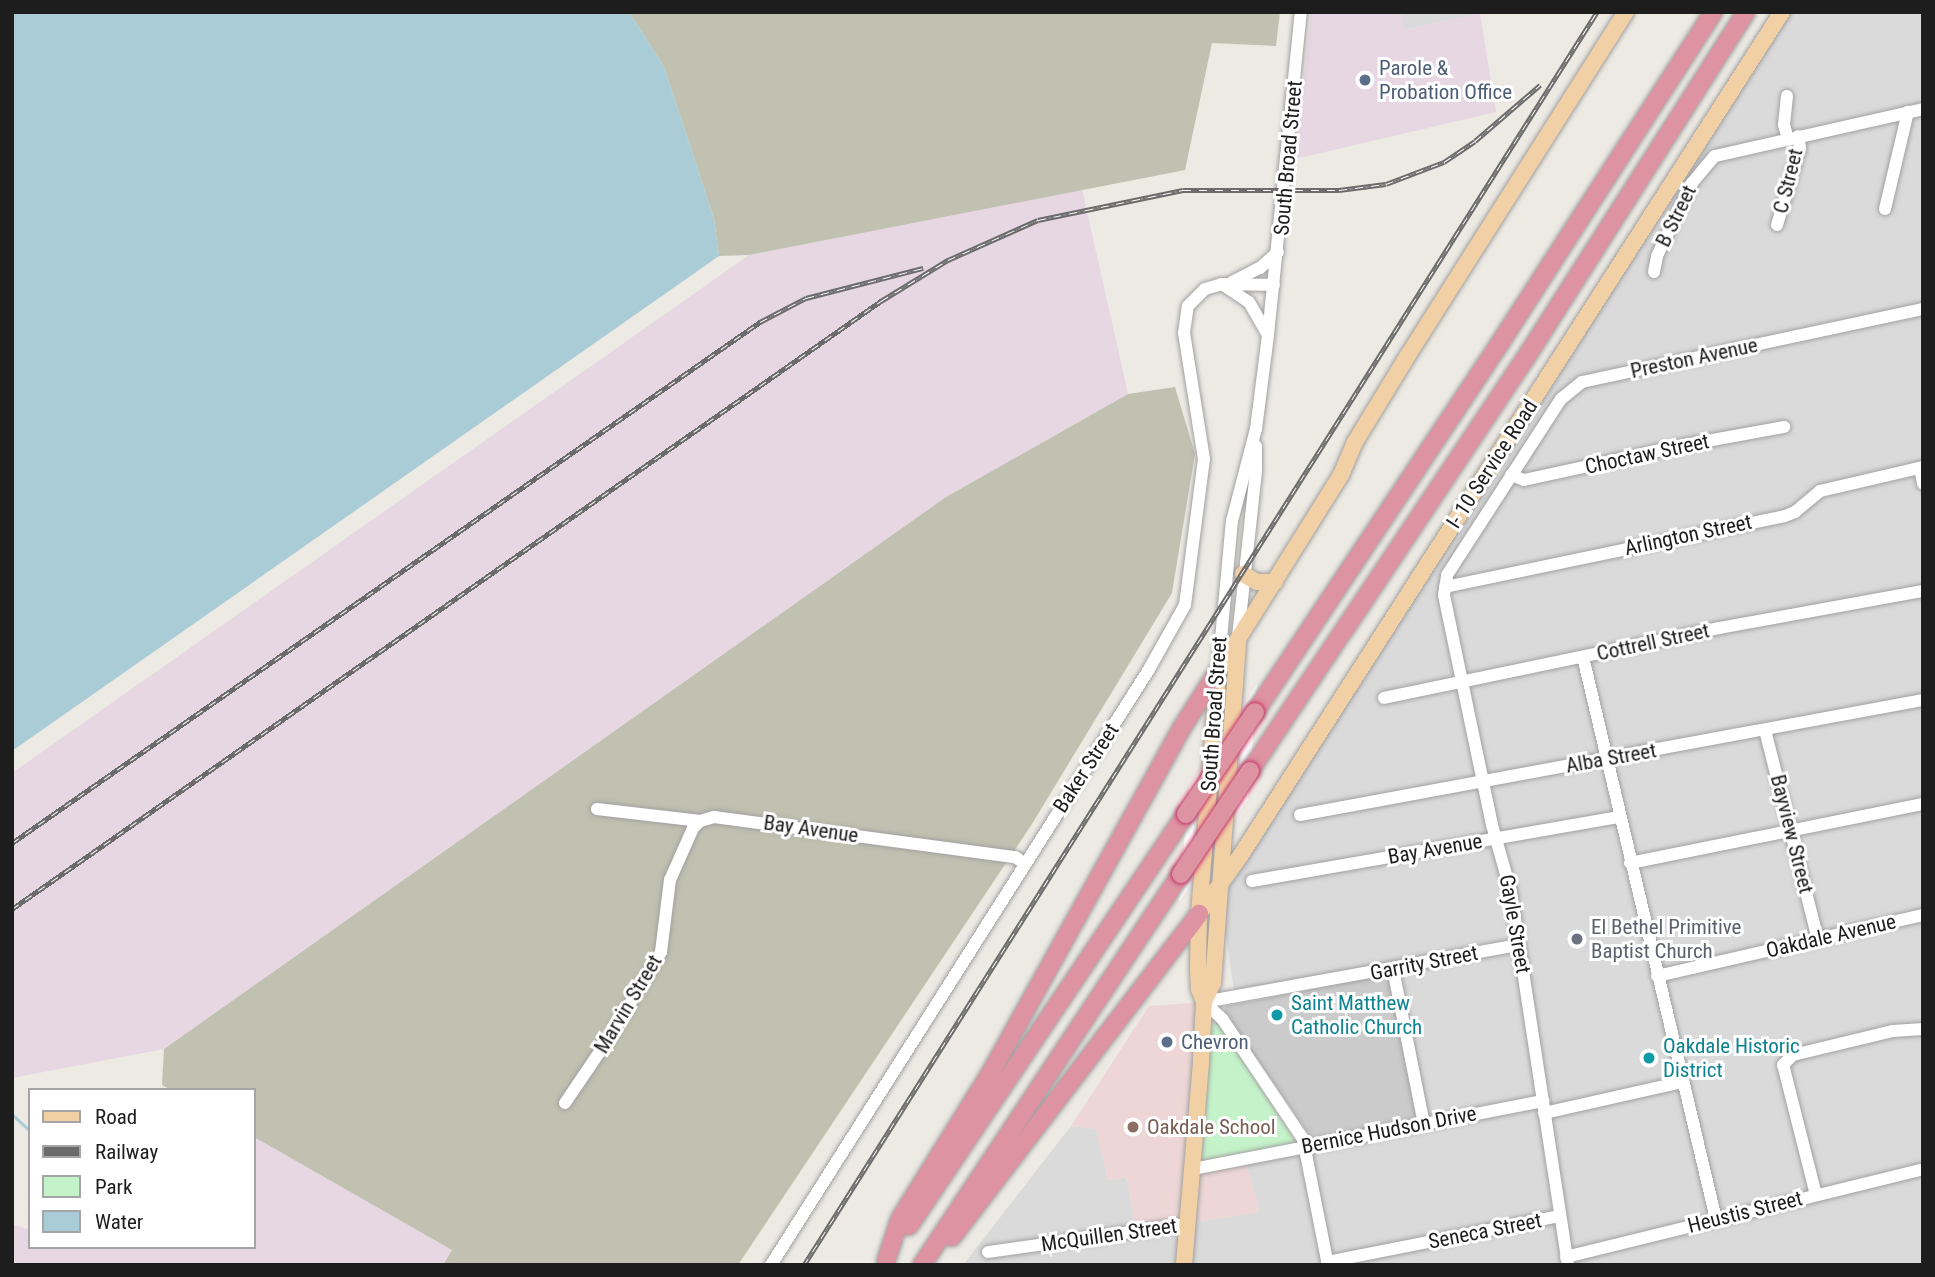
<!DOCTYPE html>
<html>
<head>
<meta charset="utf-8">
<style>
	body { margin:0 }
	#map { position:relative; width:1935px; height:1277px; overflow:hidden; background:#edeae4; font-family:"Roboto Condensed",sans-serif }
	div>[style] { position:absolute }
	.residential>* { inset:0; background:#dbdada }
	.commercial>* { inset:0; background:#edd6d5 }
	.industrial>* { inset:0; background:#e6d7e3 }
	.religious>* { inset:0; background:#cbcbcb }
	.construction>* { inset:0; background:#c1c1b1 }
	.park>* { inset:0; background:#c5f3c9 }
	.water>* { inset:0; background:#a9ccd7 }
	.pier>* { inset:0; background:#fff }
	.stream>* { height:2.5px; margin:-1.25px; padding:0 1.25px; transform-origin:1.25px; border-radius:1.25px; background:#a9ccd7 }
	.roads { filter:drop-shadow(0 0 2px #a1a1a1) drop-shadow(0 0 2px #a1a1a1) }
	.minor>* { height:12px; margin:-6px; padding:0 6px; transform-origin:6px; border-radius:6px; background:#fff }
	.major>* { height:16px; margin:-8px; padding:0 8px; transform-origin:8px; border-radius:8px; background:#f2d0a5 }
	.highway>* { height:18px; margin:-9px; padding:0 9px; transform-origin:9px; border-radius:9px; background:#dd93a1 }
	.rail>* { height:5px; margin-top:-2.5px; transform-origin:0; background:repeating-linear-gradient(90deg,#fff 0 8px,#6b6b6b 0 16px); box-sizing:border-box; border-block:2px solid #6b6b6b }
	.bridges { filter:drop-shadow(0 0 2px #c73668) drop-shadow(0 0 2px #c73668) }
	.highway-bridge>* { height:18px; margin:-9px; padding:0 9px; transform-origin:9px; border-radius:9px; background:#dd93a1 }
	.dots>* { width:19px; height:19px; translate:-50% -50%; box-sizing:border-box; border:4px solid #fff; border-radius:50% }
	span { translate:-50% -50%; white-space:nowrap; text-align:center; line-height:1.15; -webkit-text-stroke:6px #fff; paint-order:stroke }
	.service-label { font-size:21px; color:#4e5e75 }
	.left { translate:0 -50%; text-align:left }
	.street-label { font-size:21px; color:#1d1d1d }
	.worship-label { font-size:21px; color:#5b616d }
	.culture-label { font-size:21px; color:#0d838f }
	.education-label { font-size:21px; color:#785e54 }
	.frame { position:absolute; inset:0; border:14px solid #1d1d1d; pointer-events:none }
	.legend { position:absolute; left:28px; top:1088px; width:228px; height:161px; box-sizing:border-box; background:#fff; border:2px solid #a5a5a5; margin:0; padding:9px 12px; list-style:none; font-size:21px; color:#1d1d1d }
	.legend li { display:flex; align-items:center; gap:14px; height:35px }
	.legend b { width:35px; border:2px solid #a5a5a5 }
</style>
</head>
<body>
<div id="map">
	<div class="residential">
		<div style="clip-path:polygon(1401px 12px,1485px 12px,1404px 30px)"></div>
		<div style="clip-path:polygon(1782px 12px,1923px 12px,1923px 1265px,963px 1265px,1071px 1126px,1096px 1129px,1108px 1180px,1127px 1177px,1136px 1231px,1259px 1212px,1245px 1158px,1423px 1124px,1393px 969px,1235px 998px,1219px 886px)"></div>
	</div>
	<div class="commercial">
		<div style="clip-path:polygon(1204px 1002px,1194px 1168px,1245px 1158px,1259px 1212px,1136px 1231px,1127px 1177px,1108px 1180px,1096px 1129px,1071px 1126px,1149px 1006px)"></div>
	</div>
	<div class="industrial">
		<div style="clip-path:polygon(1311px 12px,1401px 12px,1405px 30px,1480px 13px,1496px 112px,1295px 159px)"></div>
		<div style="clip-path:polygon(1082px 189px,1128px 394px,946px 497px,164px 1049px,12px 1078px,12px 773px,749px 255px)"></div>
		<div style="clip-path:polygon(254px 1137px,452px 1250px,443px 1265px,12px 1265px,12px 1224px,30px 1230px,30px 1247px,254px 1247px)"></div>
	</div>
	<div class="religious">
		<div style="clip-path:polygon(1387px 975px,1390px 978px,1417px 1121px,1313px 1140px,1224px 1010px,1226px 1006px)"></div>
	</div>
	<div class="construction">
		<div style="clip-path:polygon(629px 12px,1280px 12px,1276px 46px,1212px 43px,1185px 170px,749px 255px,719px 256px,714px 219px,664px 67px)"></div>
		<div style="clip-path:polygon(1175px 387px,1195px 454px,1172px 593px,1032px 824px,738px 1265px,443px 1265px,452px 1250px,254px 1137px,254px 1090px,171px 1090px,162px 1085px,164px 1049px,946px 497px,1128px 394px)"></div>
	</div>
	<div class="park">
		<div style="clip-path:polygon(1215px 1023px,1220px 1024px,1297px 1144px,1201px 1161px,1212px 1025px)"></div>
	</div>
	<div class="water">
		<div style="clip-path:polygon(12px 12px,629px 12px,664px 67px,714px 219px,719px 256px,12px 751px)"></div>
	</div>
	<div class="pier">
		<div style="clip-path:polygon(1257px 684px,1248px 799px,1179px 902px,1189px 787px)"></div>
	</div>
	<div class="stream">
		<div style="left:12px;top:1114px;width:25px;rotate:43deg"></div>
	</div>
	<div class="roads">
		<div class="minor">
			<div style="left:1787px;top:96px;width:29px;rotate:96deg"></div>
			<div style="left:1784px;top:125px;width:15px;rotate:74deg"></div>
			<div style="left:1885px;top:209px;width:100px;rotate:-76.7deg"></div>
			<div style="left:1777px;top:225px;width:80px;rotate:-73.4deg"></div>
			<div style="left:1800px;top:148px;width:12px;rotate:-99deg"></div>
			<div style="left:1654px;top:272px;width:16px;rotate:-79deg"></div>
			<div style="left:1657px;top:256px;width:81px;rotate:-64.4deg"></div>
			<div style="left:1692px;top:183px;width:35px;rotate:-50deg"></div>
			<div style="left:1715px;top:156px;width:213px;rotate:-12.7deg"></div>
			<div style="left:1232px;top:282px;width:31px;rotate:-27deg"></div>
			<div style="left:1260px;top:268px;width:24px;rotate:-42deg"></div>
			<div style="left:1222px;top:284px;width:32px;rotate:34deg"></div>
			<div style="left:1249px;top:302px;width:38px;rotate:60deg"></div>
			<div style="left:1920px;top:468px;width:16px;rotate:79deg"></div>
			<div style="left:1511px;top:475px;width:14px;rotate:21deg"></div>
			<div style="left:1524px;top:480px;width:165px;rotate:-12.3deg"></div>
			<div style="left:1685px;top:445px;width:101px;rotate:-10.3deg"></div>
			<div style="left:1445px;top:587px;width:347px;rotate:-11.8deg"></div>
			<div style="left:1785px;top:516px;width:11px;rotate:-22deg"></div>
			<div style="left:1795px;top:512px;width:33px;rotate:-40deg"></div>
			<div style="left:1820px;top:491px;width:106px;rotate:-13.1deg"></div>
			<div style="left:1238px;top:637px;width:167px;rotate:-83.8deg"></div>
			<div style="left:1256px;top:471px;width:25px;rotate:-90deg"></div>
			<div style="left:1583px;top:657px;width:578px;rotate:76.69deg"></div>
			<div style="left:1218px;top:671px;width:151px;rotate:-84.7deg"></div>
			<div style="left:1232px;top:521px;width:95px;rotate:-75.4deg"></div>
			<div style="left:1256px;top:429px;width:95px;rotate:-82.7deg"></div>
			<div style="left:1268px;top:335px;width:325px;rotate:-84.2deg"></div>
			<div style="left:1384px;top:698px;width:342px;rotate:-11.8deg"></div>
			<div style="left:1719px;top:628px;width:207px;rotate:-10.3deg"></div>
			<div style="left:1765px;top:730px;width:216px;rotate:75.8deg"></div>
			<div style="left:597px;top:809px;width:104px;rotate:6.6deg"></div>
			<div style="left:700px;top:821px;width:15px;rotate:-16deg"></div>
			<div style="left:714px;top:817px;width:304px;rotate:7.6deg"></div>
			<div style="left:1015px;top:857px;width:11px;rotate:34deg"></div>
			<div style="left:1300px;top:815px;width:634px;rotate:-10.46deg"></div>
			<div style="left:1630px;top:863px;width:299px;rotate:-11.4deg"></div>
			<div style="left:1252px;top:881px;width:373px;rotate:-9.9deg"></div>
			<div style="left:1393px;top:969px;width:158px;rotate:78.7deg"></div>
			<div style="left:1657px;top:976px;width:273px;rotate:-12.9deg"></div>
			<div style="left:1204px;top:1002px;width:320px;rotate:-10.3deg"></div>
			<div style="left:1204px;top:1002px;width:26px;rotate:43deg"></div>
			<div style="left:1223px;top:1020px;width:143px;rotate:56.1deg"></div>
			<div style="left:1303px;top:1139px;width:128px;rotate:78.8deg"></div>
			<div style="left:565px;top:1103px;width:86px;rotate:-55.9deg"></div>
			<div style="left:613px;top:1032px;width:93px;rotate:-59deg"></div>
			<div style="left:661px;top:952px;width:73px;rotate:-82.9deg"></div>
			<div style="left:670px;top:880px;width:57px;rotate:-66.1deg"></div>
			<div style="left:693px;top:828px;width:10px;rotate:-45deg"></div>
			<div style="left:1544px;top:1113px;width:142px;rotate:-12.6deg"></div>
			<div style="left:1193px;top:1169px;width:357px;rotate:-11deg"></div>
			<div style="left:1816px;top:1195px;width:134px;rotate:-104.2deg"></div>
			<div style="left:1783px;top:1065px;width:14px;rotate:-45deg"></div>
			<div style="left:1793px;top:1055px;width:103px;rotate:-13.5deg"></div>
			<div style="left:1893px;top:1031px;width:30px;rotate:-4deg"></div>
			<div style="left:988px;top:1252px;width:202px;rotate:-8deg"></div>
			<div style="left:1566px;top:1257px;width:368px;rotate:-13.8deg"></div>
			<div style="left:1327px;top:1262px;width:237px;rotate:-11.2deg"></div>
			<div style="left:771px;top:1265px;width:704px;rotate:-57.6deg"></div>
			<div style="left:1148px;top:671px;width:76px;rotate:-60.7deg"></div>
			<div style="left:1185px;top:605px;width:147px;rotate:-82.6deg"></div>
			<div style="left:1204px;top:459px;width:128px;rotate:-99deg"></div>
			<div style="left:1184px;top:333px;width:27px;rotate:-82deg"></div>
			<div style="left:1188px;top:306px;width:24px;rotate:-45deg"></div>
			<div style="left:1205px;top:289px;width:18px;rotate:-16deg"></div>
			<div style="left:1222px;top:284px;width:52px;rotate:1.1deg"></div>
			<div style="left:1568px;top:1265px;width:377px;rotate:-98.7deg"></div>
			<div style="left:1511px;top:892px;width:70px;rotate:-105.8deg"></div>
			<div style="left:1492px;top:825px;width:235px;rotate:-101.8deg"></div>
			<div style="left:1444px;top:595px;width:20px;rotate:-81deg"></div>
			<div style="left:1447px;top:575px;width:210px;rotate:-57.1deg"></div>
			<div style="left:1561px;top:399px;width:27px;rotate:-39deg"></div>
			<div style="left:1582px;top:382px;width:349px;rotate:-12.1deg"></div>
		</div>
		<div class="major">
			<div style="left:1243px;top:574px;width:16px;rotate:30deg"></div>
			<div style="left:1257px;top:582px;width:18px"></div>
			<div style="left:1199px;top:914px;width:72px;rotate:-54.6deg"></div>
			<div style="left:1241px;top:855px;width:1002px;rotate:-57.31deg"></div>
			<div style="left:1204px;top:1002px;width:21px;rotate:-65deg"></div>
			<div style="left:1213px;top:983px;width:341px;rotate:-85.8deg"></div>
			<div style="left:1184px;top:1265px;width:205px;rotate:-85.2deg"></div>
			<div style="left:1201px;top:1061px;width:59px;rotate:-87.1deg"></div>
			<div style="left:1204px;top:1002px;width:14px;rotate:-111deg"></div>
			<div style="left:1199px;top:989px;width:20px;rotate:-93deg"></div>
			<div style="left:1198px;top:969px;width:55px;rotate:-89deg"></div>
			<div style="left:1199px;top:914px;width:244px;rotate:-85.5deg"></div>
			<div style="left:1218px;top:671px;width:231px;rotate:-57.9deg"></div>
			<div style="left:1341px;top:475px;width:36px;rotate:-67deg"></div>
			<div style="left:1355px;top:442px;width:96px;rotate:-58.6deg"></div>
			<div style="left:1405px;top:360px;width:412px;rotate:-57.6deg"></div>
		</div>
		<div class="highway">
			<div style="left:1255px;top:712px;width:443px;rotate:-56.4deg"></div>
			<div style="left:1500px;top:343px;width:394px;rotate:-57.2deg"></div>
			<div style="left:1250px;top:771px;width:495px;rotate:-56.3deg"></div>
			<div style="left:1525px;top:359px;width:411px;rotate:-57.5deg"></div>
			<div style="left:909px;top:1226px;width:496px;rotate:-56.1deg"></div>
			<div style="left:952px;top:1237px;width:407px;rotate:-52.6deg"></div>
			<div style="left:886px;top:1261px;width:44px;rotate:-71.6deg"></div>
			<div style="left:900px;top:1219px;width:171px;rotate:-58.2deg"></div>
			<div style="left:990px;top:1074px;width:398px;rotate:-61deg"></div>
			<div style="left:1183px;top:726px;width:65px;rotate:-57.5deg"></div>
			<div style="left:922px;top:1265px;width:469px;rotate:-56.5deg"></div>
		</div>
	</div>
	<div class="rail">
		<div style="left:12px;top:843px;width:912px;rotate:-34.86deg"></div>
		<div style="left:760px;top:322px;width:52px;rotate:-27.6deg"></div>
		<div style="left:806px;top:298px;width:121px;rotate:-14.4deg"></div>
		<div style="left:12px;top:909px;width:1061px;rotate:-34.98deg"></div>
		<div style="left:881px;top:301px;width:79px;rotate:-31.5deg"></div>
		<div style="left:948px;top:260px;width:98px;rotate:-24deg"></div>
		<div style="left:1038px;top:220px;width:148px;rotate:-11.7deg"></div>
		<div style="left:1183px;top:190px;width:156px"></div>
		<div style="left:1339px;top:190px;width:47px;rotate:-7.3deg"></div>
		<div style="left:1386px;top:184px;width:62px;rotate:-20.8deg"></div>
		<div style="left:1444px;top:162px;width:37px;rotate:-34deg"></div>
		<div style="left:1475px;top:141px;width:86px;rotate:-40.7deg"></div>
		<div style="left:804px;top:1265px;width:1483px;rotate:-57.67deg"></div>
	</div>
	<div class="bridges">
		<div class="highway-bridge">
			<div style="left:1186px;top:814px;width:123px;rotate:-55.9deg"></div>
			<div style="left:1181px;top:874px;width:124px;rotate:-56.2deg"></div>
		</div>
	</div>
	<div class="dots">
		<div style="left:1365px;top:80px;background:#5c6f8a"></div>
		<div style="left:1577px;top:939px;background:#6b7280"></div>
		<div style="left:1277px;top:1015px;background:#0f9aa8"></div>
		<div style="left:1167px;top:1042px;background:#5c6f8a"></div>
		<div style="left:1649px;top:1058px;background:#0f9aa8"></div>
		<div style="left:1133px;top:1127px;background:#8d6e63"></div>
	</div>
	<div class="service-label">
		<span class="left" style="left:1379px;top:80px">Parole &amp;<br>Probation Office</span>
		<span class="left" style="left:1181px;top:1042px">Chevron</span>
	</div>
	<div class="street-label">
		<span style="left:1288px;top:158px;rotate:-85deg">South Broad Street</span>
		<span style="left:1788px;top:181px;rotate:-76deg">C Street</span>
		<span style="left:1676px;top:216px;rotate:-64deg">B Street</span>
		<span style="left:1694px;top:358px;rotate:-12deg">Preston Avenue</span>
		<span style="left:1647px;top:454px;rotate:-12deg">Choctaw Street</span>
		<span style="left:1492px;top:464px;rotate:-57deg">I- 10 Service Road</span>
		<span style="left:1688px;top:535px;rotate:-12deg">Arlington Street</span>
		<span style="left:1653px;top:642px;rotate:-12deg">Cottrell Street</span>
		<span style="left:1214px;top:714px;rotate:-86deg">South Broad Street</span>
		<span style="left:1611px;top:758px;rotate:-10deg">Alba Street</span>
		<span style="left:1086px;top:768px;rotate:-57deg">Baker Street</span>
		<span style="left:811px;top:829px;rotate:8deg">Bay Avenue</span>
		<span style="left:1792px;top:834px;rotate:76deg">Bayview Street</span>
		<span style="left:1435px;top:849px;rotate:-10deg">Bay Avenue</span>
		<span style="left:1515px;top:924px;rotate:80deg">Gayle Street</span>
		<span style="left:1831px;top:936px;rotate:-13deg">Oakdale Avenue</span>
		<span style="left:1424px;top:963px;rotate:-11deg">Garrity Street</span>
		<span style="left:628px;top:1004px;rotate:-59deg">Marvin Street</span>
		<span style="left:1389px;top:1130px;rotate:-11deg">Bernice Hudson Drive</span>
		<span style="left:1745px;top:1212px;rotate:-14deg">Heustis Street</span>
		<span style="left:1485px;top:1231px;rotate:-11deg">Seneca Street</span>
		<span style="left:1109px;top:1235px;rotate:-8deg">McQuillen Street</span>
	</div>
	<div class="worship-label">
		<span class="left" style="left:1591px;top:939px">El Bethel Primitive<br>Baptist Church</span>
	</div>
	<div class="culture-label">
		<span class="left" style="left:1291px;top:1015px">Saint Matthew<br>Catholic Church</span>
		<span class="left" style="left:1663px;top:1058px">Oakdale Historic<br>District</span>
	</div>
	<div class="education-label">
		<span class="left" style="left:1147px;top:1127px">Oakdale School</span>
	</div>
	<div class="frame"></div>
	<ul class="legend">
	<li><b style="height:9px;background:#f2d0a5"></b>Road</li>
	<li><b style="height:9px;background:#6b6b6b"></b>Railway</li>
	<li><b style="height:19px;background:#c5f3c9"></b>Park</li>
	<li><b style="height:19px;background:#a9ccd7"></b>Water</li>
	</ul>
</div>
</body>
</html>
